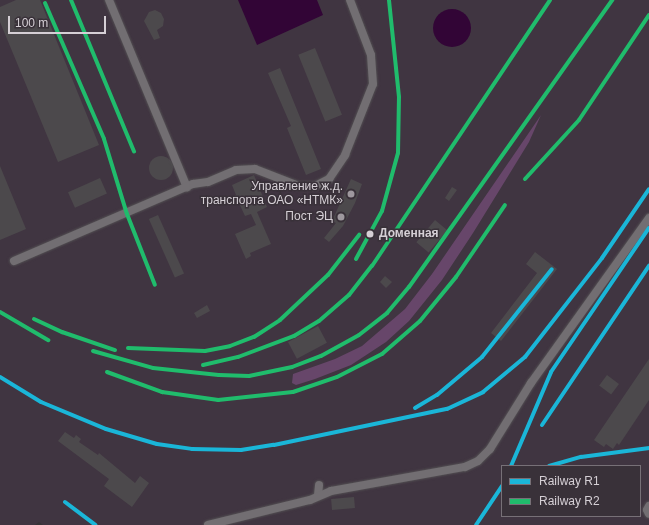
<!DOCTYPE html>
<html>
<head>
<meta charset="utf-8">
<style>
	body { margin:0 }
	#map { position:relative; width:649px; height:525px; overflow:hidden; background:#373337; font-family:Arial,sans-serif }
	div>[style] { position:absolute }
	.built>* { inset:0; background:#403541 }
	.green>* { inset:0; background:#67466a }
	.water>* { inset:0; background:#320536 }
	.round { border-radius:50% }
	.building>* { inset:0; background:#4c494c; transform-origin:0 0 }
	.roads { filter:drop-shadow(0 0 1px #524f52) drop-shadow(0 0 1px #524f52) }
	.minor>* { height:8px; margin:-4px; padding:0 4px; transform-origin:4px; border-radius:4px; background:#726e72 }
	.rail-1>* { height:4px; margin:-2px; padding:0 2px; transform-origin:2px; border-radius:2px; background:#1ab6d8 }
	.rail-2>* { height:4px; margin:-2px; padding:0 2px; transform-origin:2px; border-radius:2px; background:#20bc6c }
	.dots>* { width:11px; height:11px; translate:-50% -50%; box-sizing:border-box; border:2px solid #393139; border-radius:50% }
	span { translate:-50% -50%; white-space:nowrap; text-align:center; line-height:1.15; -webkit-text-stroke:3px #393139; paint-order:stroke }
	.poi-label { font-size:12px; color:#d5cfd5 }
	.right { translate:-100% -50%; text-align:right }
	.stop-label { font-size:12px; color:#d5cfd5; font-weight:700 }
	.left { translate:0 -50%; text-align:left }
	.legend { position:absolute; left:501px; top:465px; width:140px; height:52px; box-sizing:border-box; background:#393139; border:1px solid #777077; margin:0; padding:5px 7px; list-style:none; font-size:12px; color:#d5cfd5 }
	.legend li { display:flex; align-items:center; gap:8px; height:20px }
	.legend b { width:20px; border:1px solid #777077 }
	.scale { position:absolute; left:8px; top:16px; width:98px; height:18px; box-sizing:border-box; border:2px solid #d5cfd5; border-top:0; padding-left:5px; font-size:12px; line-height:14px; white-space:nowrap; color:#d5cfd5; -webkit-text-stroke:3px #393139; paint-order:stroke }
</style>
</head>
<body>
<div id="map">
	<div class="built">
		<div style="clip-path:polygon(evenodd,0 0,649px 0,649px 525px,43px 525px,39px 522px,35px 525px,0 525px,0 0,502px 466px,640px 466px,640px 516px,502px 516px,502px 466px)"></div>
	</div>
	<div class="green">
		<div style="clip-path:polygon(541px 115px,529px 142px,473px 233px,442px 280px,409px 321px,386px 342px,351px 365px,315px 379px,296px 385px,292px 383px,293px 374px,335px 359px,362px 346px,405px 309px,432px 274px)"></div>
	</div>
	<div class="water">
		<div style="clip-path:polygon(238px 0,317px 0,323px 15px,257px 45px)"></div>
		<div class="round" style="left:433px;top:9px;width:38px;height:38px"></div>
	</div>
	<div class="building">
		<div style="clip-path:polygon(16px 0,40px 0,99px 145px,58px 162px,0 22px,0 7px)"></div>
		<div style="clip-path:polygon(155px 10px,161px 13px,164px 19px,163px 26px,157px 30px,160px 38px,154px 40px,144px 21px,149px 12px)"></div>
		<div style="left:315px;top:48px;width:72px;height:18px;rotate:68deg"></div>
		<div style="clip-path:polygon(280px 68px,321px 169px,306px 175px,287px 128px,291px 126px,268px 73px)"></div>
		<div class="round" style="left:149px;top:156px;width:24px;height:24px"></div>
		<div style="clip-path:polygon(0 166px,26px 229px,0 240px)"></div>
		<div style="clip-path:polygon(254px 175px,267px 207px,257px 212px,271px 244px,250px 253px,251px 256px,246px 259px,235px 234px,256px 225px,251px 214px,245px 216px,238px 201px,232px 203px,230px 198px,236px 195px,232px 185px)"></div>
		<div style="left:100px;top:178px;width:17px;height:35px;rotate:66deg"></div>
		<div style="clip-path:polygon(351px 179px,362px 184px,355px 203px,343px 226px,329px 242px,324px 238px,336px 223px,332px 221px)"></div>
		<div style="clip-path:polygon(452px 187px,457px 190px,449px 201px,445px 198px)"></div>
		<div style="left:158px;top:215px;width:64px;height:10px;rotate:66deg"></div>
		<div style="left:435px;top:220px;width:16px;height:29px;rotate:40deg"></div>
		<div style="clip-path:polygon(535px 252px,557px 269px,501px 341px,491px 333px,537px 273px,526px 264px)"></div>
		<div style="clip-path:polygon(385px 276px,392px 282px,386px 288px,380px 282px)"></div>
		<div style="clip-path:polygon(207px 305px,210px 311px,197px 318px,194px 313px)"></div>
		<div style="left:318px;top:326px;width:19px;height:34px;rotate:62deg"></div>
		<div style="clip-path:polygon(649px 359px,649px 400px,619px 445px,617px 443px,613px 449px,606px 444px,604px 447px,594px 440px)"></div>
		<div style="left:607px;top:375px;width:15px;height:13px;rotate:37deg"></div>
		<div style="clip-path:polygon(65px 432px,74px 438px,76px 435px,81px 439px,79px 442px,98px 455px,99px 453px,135px 483px,140px 476px,149px 483px,132px 507px,104px 486px,109px 479px,58px 441px)"></div>
		<div style="left:354px;top:497px;width:11px;height:23px;rotate:85deg"></div>
	</div>
	<div class="roads">
		<div class="minor">
			<div style="left:109px;top:0;width:203px;rotate:67.4deg"></div>
			<div style="left:14px;top:261px;width:195px;rotate:-23.3deg"></div>
			<div style="left:193px;top:184px;width:15px;rotate:-8deg"></div>
			<div style="left:208px;top:182px;width:30px;rotate:-23deg"></div>
			<div style="left:236px;top:170px;width:19px;rotate:-3deg"></div>
			<div style="left:255px;top:169px;width:47px;rotate:21.1deg"></div>
			<div style="left:299px;top:186px;width:16px"></div>
			<div style="left:315px;top:186px;width:16px;rotate:-27deg"></div>
			<div style="left:329px;top:179px;width:29px;rotate:-56deg"></div>
			<div style="left:345px;top:155px;width:76px;rotate:-68.5deg"></div>
			<div style="left:373px;top:84px;width:29px;rotate:-94deg"></div>
			<div style="left:371px;top:55px;width:59px;rotate:-110.9deg"></div>
			<div style="left:318px;top:495px;width:10px;rotate:-84deg"></div>
			<div style="left:649px;top:506px;width:4px;rotate:117deg"></div>
			<div style="left:647px;top:510px;width:4px;rotate:63deg"></div>
			<div style="left:208px;top:525px;width:105px;rotate:-13.8deg"></div>
			<div style="left:310px;top:500px;width:23px;rotate:-23deg"></div>
			<div style="left:331px;top:491px;width:136px;rotate:-10.2deg"></div>
			<div style="left:465px;top:467px;width:14px;rotate:-25deg"></div>
			<div style="left:478px;top:461px;width:17px;rotate:-45deg"></div>
			<div style="left:490px;top:449px;width:78px;rotate:-58.2deg"></div>
			<div style="left:531px;top:383px;width:203px;rotate:-54.4deg"></div>
		</div>
	</div>
	<div class="rail-1">
		<div style="left:0;top:377px;width:48px;rotate:31.4deg"></div>
		<div style="left:41px;top:402px;width:70px;rotate:22.6deg"></div>
		<div style="left:106px;top:429px;width:53px;rotate:16.4deg"></div>
		<div style="left:157px;top:444px;width:35px;rotate:8deg"></div>
		<div style="left:192px;top:449px;width:49px;rotate:1.2deg"></div>
		<div style="left:241px;top:450px;width:33px;rotate:-9deg"></div>
		<div style="left:274px;top:445px;width:177px;rotate:-11.8deg"></div>
		<div style="left:447px;top:409px;width:40px;rotate:-25deg"></div>
		<div style="left:483px;top:392px;width:55px;rotate:-39.8deg"></div>
		<div style="left:525px;top:357px;width:125px;rotate:-52.1deg"></div>
		<div style="left:602px;top:258px;width:83px;rotate:-55.7deg"></div>
		<div style="left:415px;top:408px;width:26px;rotate:-31deg"></div>
		<div style="left:437px;top:395px;width:59px;rotate:-40.2deg"></div>
		<div style="left:482px;top:357px;width:112px;rotate:-51.5deg"></div>
		<div style="left:542px;top:425px;width:192px;rotate:-56.1deg"></div>
		<div style="left:511px;top:466px;width:102px;rotate:-66.9deg"></div>
		<div style="left:551px;top:372px;width:174px;rotate:-55.8deg"></div>
		<div style="left:549px;top:466px;width:33px;rotate:-16deg"></div>
		<div style="left:581px;top:457px;width:69px;rotate:-7.5deg"></div>
		<div style="left:65px;top:502px;width:38px;rotate:37deg"></div>
		<div style="left:476px;top:525px;width:47px;rotate:-56.3deg"></div>
	</div>
	<div class="rail-2">
		<div style="left:71px;top:0;width:164px;rotate:67.4deg"></div>
		<div style="left:45px;top:3px;width:148px;rotate:66.5deg"></div>
		<div style="left:104px;top:139px;width:78px;rotate:73deg"></div>
		<div style="left:127px;top:214px;width:76px;rotate:68.5deg"></div>
		<div style="left:525px;top:179px;width:80px;rotate:-47.5deg"></div>
		<div style="left:579px;top:120px;width:126px;rotate:-56.3deg"></div>
		<div style="left:356px;top:259px;width:55px;rotate:-61.6deg"></div>
		<div style="left:382px;top:211px;width:60px;rotate:-74.6deg"></div>
		<div style="left:398px;top:153px;width:56px;rotate:-89deg"></div>
		<div style="left:399px;top:97px;width:98px;rotate:-95.9deg"></div>
		<div style="left:0;top:312px;width:56px;rotate:30.3deg"></div>
		<div style="left:34px;top:319px;width:31px;rotate:25deg"></div>
		<div style="left:62px;top:332px;width:56px;rotate:18.8deg"></div>
		<div style="left:128px;top:348px;width:77px;rotate:2.2deg"></div>
		<div style="left:205px;top:351px;width:25px;rotate:-11deg"></div>
		<div style="left:230px;top:346px;width:26px;rotate:-21deg"></div>
		<div style="left:254px;top:337px;width:31px;rotate:-33deg"></div>
		<div style="left:280px;top:320px;width:66px;rotate:-43.2deg"></div>
		<div style="left:328px;top:275px;width:51px;rotate:-52.2deg"></div>
		<div style="left:93px;top:351px;width:62px;rotate:15.8deg"></div>
		<div style="left:153px;top:368px;width:66px;rotate:6.1deg"></div>
		<div style="left:219px;top:375px;width:30px;rotate:2deg"></div>
		<div style="left:249px;top:376px;width:44px;rotate:-11.8deg"></div>
		<div style="left:292px;top:367px;width:31px;rotate:-21deg"></div>
		<div style="left:321px;top:356px;width:43px;rotate:-28.9deg"></div>
		<div style="left:359px;top:335px;width:36px;rotate:-38deg"></div>
		<div style="left:387px;top:313px;width:34px;rotate:-50deg"></div>
		<div style="left:409px;top:287px;width:352px;rotate:-54.7deg"></div>
		<div style="left:203px;top:365px;width:36px;rotate:-13deg"></div>
		<div style="left:238px;top:357px;width:60px;rotate:-20.6deg"></div>
		<div style="left:294px;top:336px;width:29px;rotate:-31deg"></div>
		<div style="left:319px;top:321px;width:40px;rotate:-41deg"></div>
		<div style="left:349px;top:295px;width:37px;rotate:-52deg"></div>
		<div style="left:372px;top:266px;width:320px;rotate:-56.2deg"></div>
		<div style="left:107px;top:372px;width:59px;rotate:20deg"></div>
		<div style="left:162px;top:392px;width:57px;rotate:8.1deg"></div>
		<div style="left:218px;top:400px;width:75px;rotate:-6.1deg"></div>
		<div style="left:293px;top:392px;width:46px;rotate:-18.8deg"></div>
		<div style="left:337px;top:377px;width:51px;rotate:-27.1deg"></div>
		<div style="left:382px;top:354px;width:50px;rotate:-41deg"></div>
		<div style="left:420px;top:321px;width:57px;rotate:-50.7deg"></div>
		<div style="left:456px;top:277px;width:87px;rotate:-55.8deg"></div>
	</div>
	<div class="dots">
		<div style="left:351px;top:194px;background:#9e989e"></div>
		<div style="left:341px;top:217px;background:#9e989e"></div>
		<div style="left:370px;top:234px;background:#d5cfd5"></div>
	</div>
	<div class="poi-label">
		<span class="right" style="left:343px;top:194px">Управление ж.д.<br>транспорта ОАО «НТМК»</span>
		<span class="right" style="left:333px;top:217px">Пост ЭЦ</span>
	</div>
	<div class="stop-label">
		<span class="left" style="left:379px;top:234px">Доменная</span>
	</div>
	<ul class="legend">
	<li><b style="height:5px;background:#1ab6d8"></b>Railway R1</li>
	<li><b style="height:5px;background:#20bc6c"></b>Railway R2</li>
	</ul>
	<div class="scale">100 m</div>
</div>
</body>
</html>
